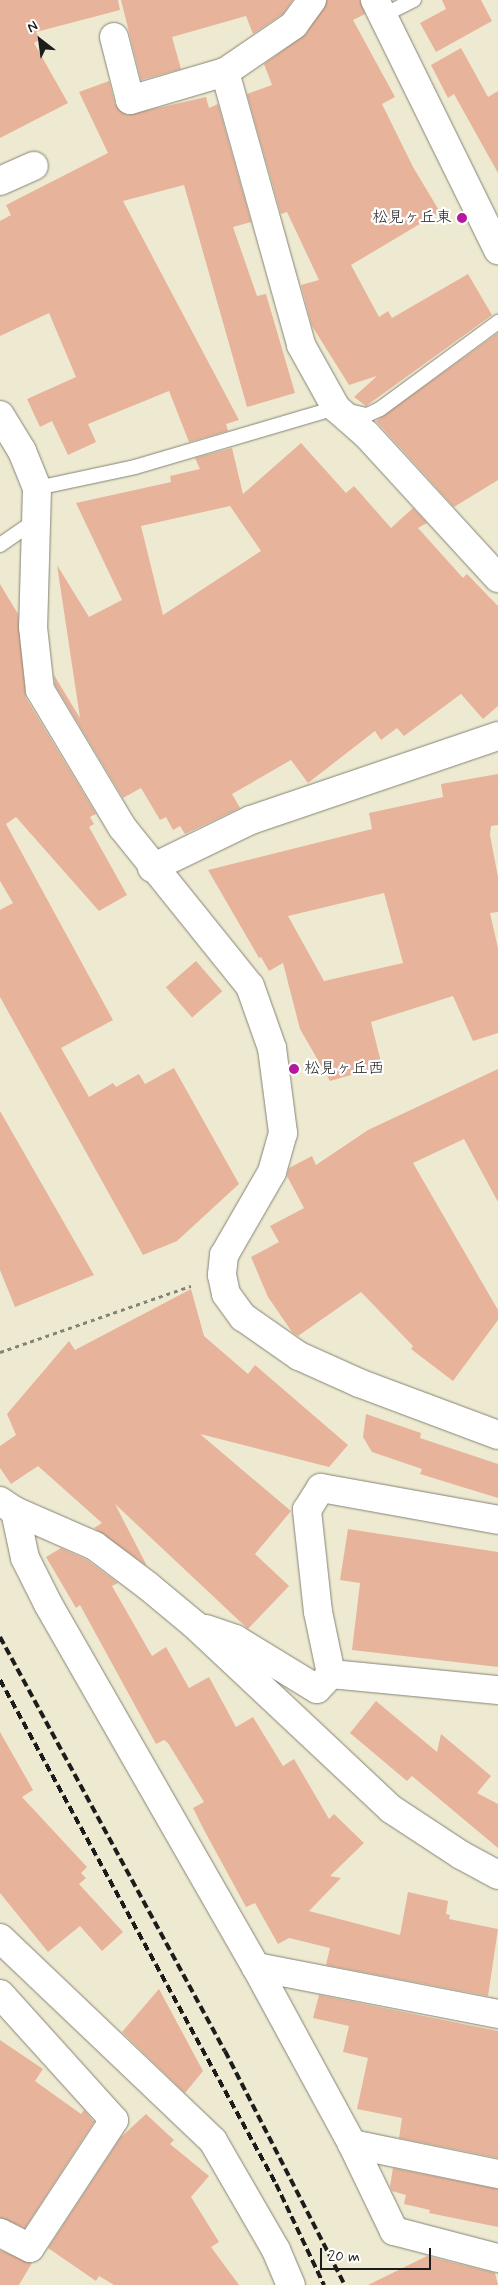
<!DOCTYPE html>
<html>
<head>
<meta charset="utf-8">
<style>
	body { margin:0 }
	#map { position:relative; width:498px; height:2285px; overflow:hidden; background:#eeead1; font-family:Mynerve,"Klee One",sans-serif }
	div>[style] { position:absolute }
	.building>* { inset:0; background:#e8b39b; transform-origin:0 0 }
	.path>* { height:3px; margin-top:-1.5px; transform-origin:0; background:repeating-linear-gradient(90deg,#858376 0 4px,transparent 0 8px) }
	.roads { filter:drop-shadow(0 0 1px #858376) drop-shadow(0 0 1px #858376) }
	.service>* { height:14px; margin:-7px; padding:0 7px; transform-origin:7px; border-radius:7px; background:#fff }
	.minor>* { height:28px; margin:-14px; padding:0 14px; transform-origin:14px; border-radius:14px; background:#fff }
	.rail>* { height:4px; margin-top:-2px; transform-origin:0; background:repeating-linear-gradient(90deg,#1c1c1c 0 8px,transparent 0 12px) }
	.dots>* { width:14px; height:14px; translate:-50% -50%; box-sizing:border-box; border:2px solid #fff; border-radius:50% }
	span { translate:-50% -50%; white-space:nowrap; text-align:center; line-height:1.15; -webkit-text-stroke:4.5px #fff; paint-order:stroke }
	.poi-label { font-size:16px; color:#1c1c1c }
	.right { translate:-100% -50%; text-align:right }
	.left { translate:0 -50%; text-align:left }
	.north { position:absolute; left:15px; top:15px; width:50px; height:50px; -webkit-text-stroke:4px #fff; paint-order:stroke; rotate:330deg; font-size:14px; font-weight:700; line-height:20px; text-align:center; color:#1c1c1c }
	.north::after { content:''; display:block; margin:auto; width:18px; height:22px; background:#1c1c1c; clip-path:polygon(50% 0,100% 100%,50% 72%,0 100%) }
	.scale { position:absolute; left:320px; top:2248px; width:111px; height:22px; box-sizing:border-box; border:2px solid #1c1c1c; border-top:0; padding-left:6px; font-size:15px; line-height:18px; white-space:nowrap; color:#1c1c1c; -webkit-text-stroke:4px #fff; paint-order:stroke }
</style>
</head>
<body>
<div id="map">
	<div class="building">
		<div style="clip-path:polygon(0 0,118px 0,120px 10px,36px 32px,40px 39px,34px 43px,68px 103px,0 138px)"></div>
		<div style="clip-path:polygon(121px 0,293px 0,283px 14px,253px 34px,246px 16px,172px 37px,181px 69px,141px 80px)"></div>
		<div style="clip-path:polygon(327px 0,360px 0,365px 14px,353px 20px,395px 97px,382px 104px,413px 167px,440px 212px,351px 265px,379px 317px,388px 311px,392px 318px,468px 274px,492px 315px,366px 406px,354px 397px,377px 376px,349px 385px,312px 326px,301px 285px,319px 280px,287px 212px,281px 214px,247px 94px,272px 85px,264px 64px,306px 34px)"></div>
		<div style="clip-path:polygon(442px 0,481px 0,492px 21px,436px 52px,420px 23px,446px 9px)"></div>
		<div style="clip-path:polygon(461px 48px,488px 97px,498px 91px,498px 173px,454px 94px,448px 98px,431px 65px)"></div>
		<div style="clip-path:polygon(109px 81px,115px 104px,127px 115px,206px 97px,209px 108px,218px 104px,251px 222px,233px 227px,257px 296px,266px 294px,295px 393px,247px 407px,184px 185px,123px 201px,239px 420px,226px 424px,228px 431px,189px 442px,169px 391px,88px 424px,96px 442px,68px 455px,52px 421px,40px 427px,27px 399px,76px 377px,49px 313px,0 336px,0 221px,11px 215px,6px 205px,108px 153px,79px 92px)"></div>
		<div style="clip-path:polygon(498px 333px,498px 480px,454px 507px,376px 421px)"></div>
		<div style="clip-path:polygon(evenodd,301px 443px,346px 493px,354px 486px,391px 528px,413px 508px,427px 523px,418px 528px,463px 578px,467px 574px,498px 606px,498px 706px,483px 719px,461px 694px,404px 736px,397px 728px,381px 740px,375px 731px,308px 783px,291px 760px,232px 794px,240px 808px,185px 834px,180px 826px,173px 830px,166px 817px,160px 820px,141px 788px,123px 798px,55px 685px,54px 675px,80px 718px,57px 565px,89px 617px,122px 600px,76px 503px,171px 482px,170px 476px,200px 469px,195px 458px,232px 448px,243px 494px,301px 443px,230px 506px,261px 551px,163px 615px,141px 526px,230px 506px)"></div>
		<div style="clip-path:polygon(0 584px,18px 614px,26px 698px,96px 814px,90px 817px,94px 824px,89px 827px,127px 895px,99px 911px,16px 817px,6px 824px,113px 1020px,61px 1048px,89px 1097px,113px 1083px,116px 1087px,139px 1074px,145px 1084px,174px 1068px,239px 1184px,177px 1241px,143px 1255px,0 997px,0 910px,13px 903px,0 881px)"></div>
		<div style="clip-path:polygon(evenodd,498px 774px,498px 825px,491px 826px,490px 835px,498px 877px,498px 912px,490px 913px,498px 948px,498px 1033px,473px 1041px,453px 996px,371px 1022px,382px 1066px,330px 1081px,300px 1029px,283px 963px,269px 971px,261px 957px,259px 958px,208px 870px,372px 829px,369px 813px,443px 797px,441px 784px,498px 774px,384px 893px,403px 963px,324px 981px,288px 916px,384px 893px)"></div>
		<div style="left:196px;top:961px;width:40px;height:40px;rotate:49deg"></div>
		<div style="clip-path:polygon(498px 1069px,498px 1202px,464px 1139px,413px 1163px,498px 1310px,498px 1320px,453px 1381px,411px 1349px,413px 1346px,361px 1292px,298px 1336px,292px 1332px,268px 1297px,251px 1257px,279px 1242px,270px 1226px,304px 1208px,287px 1176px,289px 1168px,312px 1156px,316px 1165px,368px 1130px)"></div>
		<div style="clip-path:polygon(0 1111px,94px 1275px,15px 1307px,0 1270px)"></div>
		<div style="clip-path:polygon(191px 1289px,204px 1336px,248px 1374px,255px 1365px,348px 1445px,329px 1467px,200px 1434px,291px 1511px,255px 1554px,289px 1586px,248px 1629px,115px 1504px,147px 1566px,94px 1528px,102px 1523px,38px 1466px,11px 1484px,0 1468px,0 1446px,16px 1435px,7px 1414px,69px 1341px,75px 1350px)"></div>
		<div style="clip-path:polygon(366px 1414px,421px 1433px,420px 1438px,498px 1464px,498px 1498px,420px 1474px,422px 1469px,372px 1452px,363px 1437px)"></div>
		<div style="clip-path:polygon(348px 1529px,498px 1552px,498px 1667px,352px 1650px,360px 1583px,340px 1580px)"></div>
		<div style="clip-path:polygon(61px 1548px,87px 1560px,118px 1583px,112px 1586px,152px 1656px,166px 1647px,189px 1688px,209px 1677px,236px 1727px,253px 1717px,283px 1766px,294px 1759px,329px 1819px,334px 1814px,364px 1843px,330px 1876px,341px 1878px,309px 1911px,400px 1935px,408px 1892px,448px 1901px,446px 1914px,450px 1915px,449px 1919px,498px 1929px,488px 1996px,326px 1965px,330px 1948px,289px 1938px,278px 1944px,255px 1903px,246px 1907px,204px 1830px,193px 1808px,204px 1802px,168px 1743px,164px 1740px,156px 1744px,80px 1605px,76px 1608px,46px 1557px)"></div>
		<div style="clip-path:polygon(376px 1701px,437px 1752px,441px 1734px,491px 1776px,477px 1793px,498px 1804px,498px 1848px,412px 1776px,407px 1781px,350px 1733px)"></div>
		<div style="clip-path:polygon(0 1732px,33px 1790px,22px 1797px,87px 1867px,81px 1873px,86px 1878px,79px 1884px,123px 1932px,102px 1951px,80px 1926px,48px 1952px,0 1893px)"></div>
		<div style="clip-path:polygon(159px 1989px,203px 2071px,185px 2093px,122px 2032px)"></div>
		<div style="clip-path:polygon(319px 1995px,498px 2031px,498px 2158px,399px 2138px,402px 2118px,357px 2109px,368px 2058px,343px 2052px,349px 2026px,313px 2018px)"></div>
		<div style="clip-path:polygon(0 2040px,43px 2069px,35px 2081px,81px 2114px,84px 2110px,94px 2122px,25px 2228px,0 2218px)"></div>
		<div style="clip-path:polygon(146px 2114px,174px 2140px,170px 2144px,209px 2176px,191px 2197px,219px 2242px,211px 2247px,239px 2285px,114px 2285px,99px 2276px,96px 2281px,48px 2248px,121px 2137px)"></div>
		<div style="clip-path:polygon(393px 2168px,498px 2189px,498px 2227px,429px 2213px,430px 2210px,404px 2204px,406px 2195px,392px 2191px,390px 2186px)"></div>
		<div style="clip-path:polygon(0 2250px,32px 2263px,19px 2285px,0 2285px)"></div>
		<div style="clip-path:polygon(427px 2256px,495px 2273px,498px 2285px,368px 2285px)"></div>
	</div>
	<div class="path">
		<div style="left:0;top:1352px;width:202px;rotate:-19.1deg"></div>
	</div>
	<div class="roads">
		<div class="service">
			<div style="left:382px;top:16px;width:36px;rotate:-27deg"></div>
			<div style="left:37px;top:488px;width:100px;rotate:-12.1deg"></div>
			<div style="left:135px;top:467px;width:209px;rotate:-16.4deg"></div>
			<div style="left:336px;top:408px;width:32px;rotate:13deg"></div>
			<div style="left:367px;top:415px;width:14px;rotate:-25deg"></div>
			<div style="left:380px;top:409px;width:147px;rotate:-36.4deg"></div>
			<div style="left:0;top:545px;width:44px;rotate:-34.8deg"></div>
		</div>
		<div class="minor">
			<div style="left:312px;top:0;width:31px;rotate:126deg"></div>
			<div style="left:294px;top:25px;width:83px;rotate:145.7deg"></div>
			<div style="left:225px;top:72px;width:283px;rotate:74.4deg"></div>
			<div style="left:301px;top:345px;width:72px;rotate:60.9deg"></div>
			<div style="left:336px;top:408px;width:41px;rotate:41.1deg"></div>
			<div style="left:367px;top:435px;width:194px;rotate:47.5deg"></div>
			<div style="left:375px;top:0;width:279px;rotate:63.8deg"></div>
			<div style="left:114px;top:37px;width:65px;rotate:75.7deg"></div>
			<div style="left:130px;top:100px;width:99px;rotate:-16.4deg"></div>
			<div style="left:0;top:181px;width:37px;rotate:-24deg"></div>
			<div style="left:0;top:415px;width:42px;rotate:58.6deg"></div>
			<div style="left:22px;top:451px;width:40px;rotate:68deg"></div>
			<div style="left:37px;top:488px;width:139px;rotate:91.6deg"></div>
			<div style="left:33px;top:627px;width:63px;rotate:83.7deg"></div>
			<div style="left:40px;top:690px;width:160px;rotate:59.1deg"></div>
			<div style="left:122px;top:827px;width:204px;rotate:51.2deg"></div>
			<div style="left:250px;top:986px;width:66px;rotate:70.5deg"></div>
			<div style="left:272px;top:1048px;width:86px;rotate:82.6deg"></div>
			<div style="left:283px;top:1133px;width:41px;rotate:105.8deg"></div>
			<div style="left:272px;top:1172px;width:96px;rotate:120deg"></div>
			<div style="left:224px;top:1255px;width:20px;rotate:96deg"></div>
			<div style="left:222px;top:1275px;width:19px;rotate:78deg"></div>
			<div style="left:226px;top:1294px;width:29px;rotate:54deg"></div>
			<div style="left:243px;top:1317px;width:68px;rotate:34.9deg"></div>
			<div style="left:299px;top:1356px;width:66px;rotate:24.2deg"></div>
			<div style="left:359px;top:1383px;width:148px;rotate:20.5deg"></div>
			<div style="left:152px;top:868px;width:110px;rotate:-25.9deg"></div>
			<div style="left:251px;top:820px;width:261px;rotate:-18.8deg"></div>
			<div style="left:0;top:1501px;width:18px;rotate:34deg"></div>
			<div style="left:15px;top:1511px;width:48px;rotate:78deg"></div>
			<div style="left:25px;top:1558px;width:51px;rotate:63.4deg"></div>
			<div style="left:48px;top:1604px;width:418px;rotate:60.2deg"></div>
			<div style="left:256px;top:1967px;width:201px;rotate:61.5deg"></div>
			<div style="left:352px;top:2144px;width:97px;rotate:64.2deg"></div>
			<div style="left:394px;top:2231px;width:107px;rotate:14.6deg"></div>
			<div style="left:15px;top:1511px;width:87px;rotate:23.6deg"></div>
			<div style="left:95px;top:1546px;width:66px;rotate:37deg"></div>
			<div style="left:148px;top:1586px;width:61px;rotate:39.7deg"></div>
			<div style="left:195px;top:1625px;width:269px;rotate:43.2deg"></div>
			<div style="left:391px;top:1809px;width:84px;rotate:33.3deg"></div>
			<div style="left:461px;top:1855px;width:42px;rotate:28.4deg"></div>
			<div style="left:206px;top:1629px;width:31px;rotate:19deg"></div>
			<div style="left:235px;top:1639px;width:96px;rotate:31.4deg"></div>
			<div style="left:317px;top:1689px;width:21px;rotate:-47deg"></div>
			<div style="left:331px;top:1674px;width:168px;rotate:5.5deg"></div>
			<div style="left:331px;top:1674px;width:63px;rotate:-101.8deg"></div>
			<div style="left:318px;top:1612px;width:103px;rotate:-96.2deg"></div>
			<div style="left:307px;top:1510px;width:26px;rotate:-58deg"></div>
			<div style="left:321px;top:1488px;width:180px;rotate:10.2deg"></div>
			<div style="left:0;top:1938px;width:294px;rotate:43.6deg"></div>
			<div style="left:213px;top:2141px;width:126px;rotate:60deg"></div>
			<div style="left:276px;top:2250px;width:38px;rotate:67deg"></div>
			<div style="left:256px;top:1967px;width:247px;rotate:11deg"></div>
			<div style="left:0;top:1994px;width:170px;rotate:47.9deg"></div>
			<div style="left:114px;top:2120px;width:153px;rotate:123.3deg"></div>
			<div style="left:30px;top:2248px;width:34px;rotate:-153deg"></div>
			<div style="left:352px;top:2144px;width:149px;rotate:11.6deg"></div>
		</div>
	</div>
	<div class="rail">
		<div style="left:0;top:1637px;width:471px;rotate:61.5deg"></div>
		<div style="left:225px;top:2051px;width:263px;rotate:62.9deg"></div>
		<div style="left:0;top:1680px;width:575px;rotate:61.29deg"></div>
		<div style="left:276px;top:2184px;width:112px;rotate:64.6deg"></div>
	</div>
	<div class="dots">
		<div style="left:462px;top:218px;background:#b5179e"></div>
		<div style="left:294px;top:1069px;background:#b5179e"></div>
	</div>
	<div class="poi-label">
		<span class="right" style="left:452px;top:218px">松見ヶ丘東</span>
		<span class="left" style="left:304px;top:1069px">松見ヶ丘西</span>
	</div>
	<div class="north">N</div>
	<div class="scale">20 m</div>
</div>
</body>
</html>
